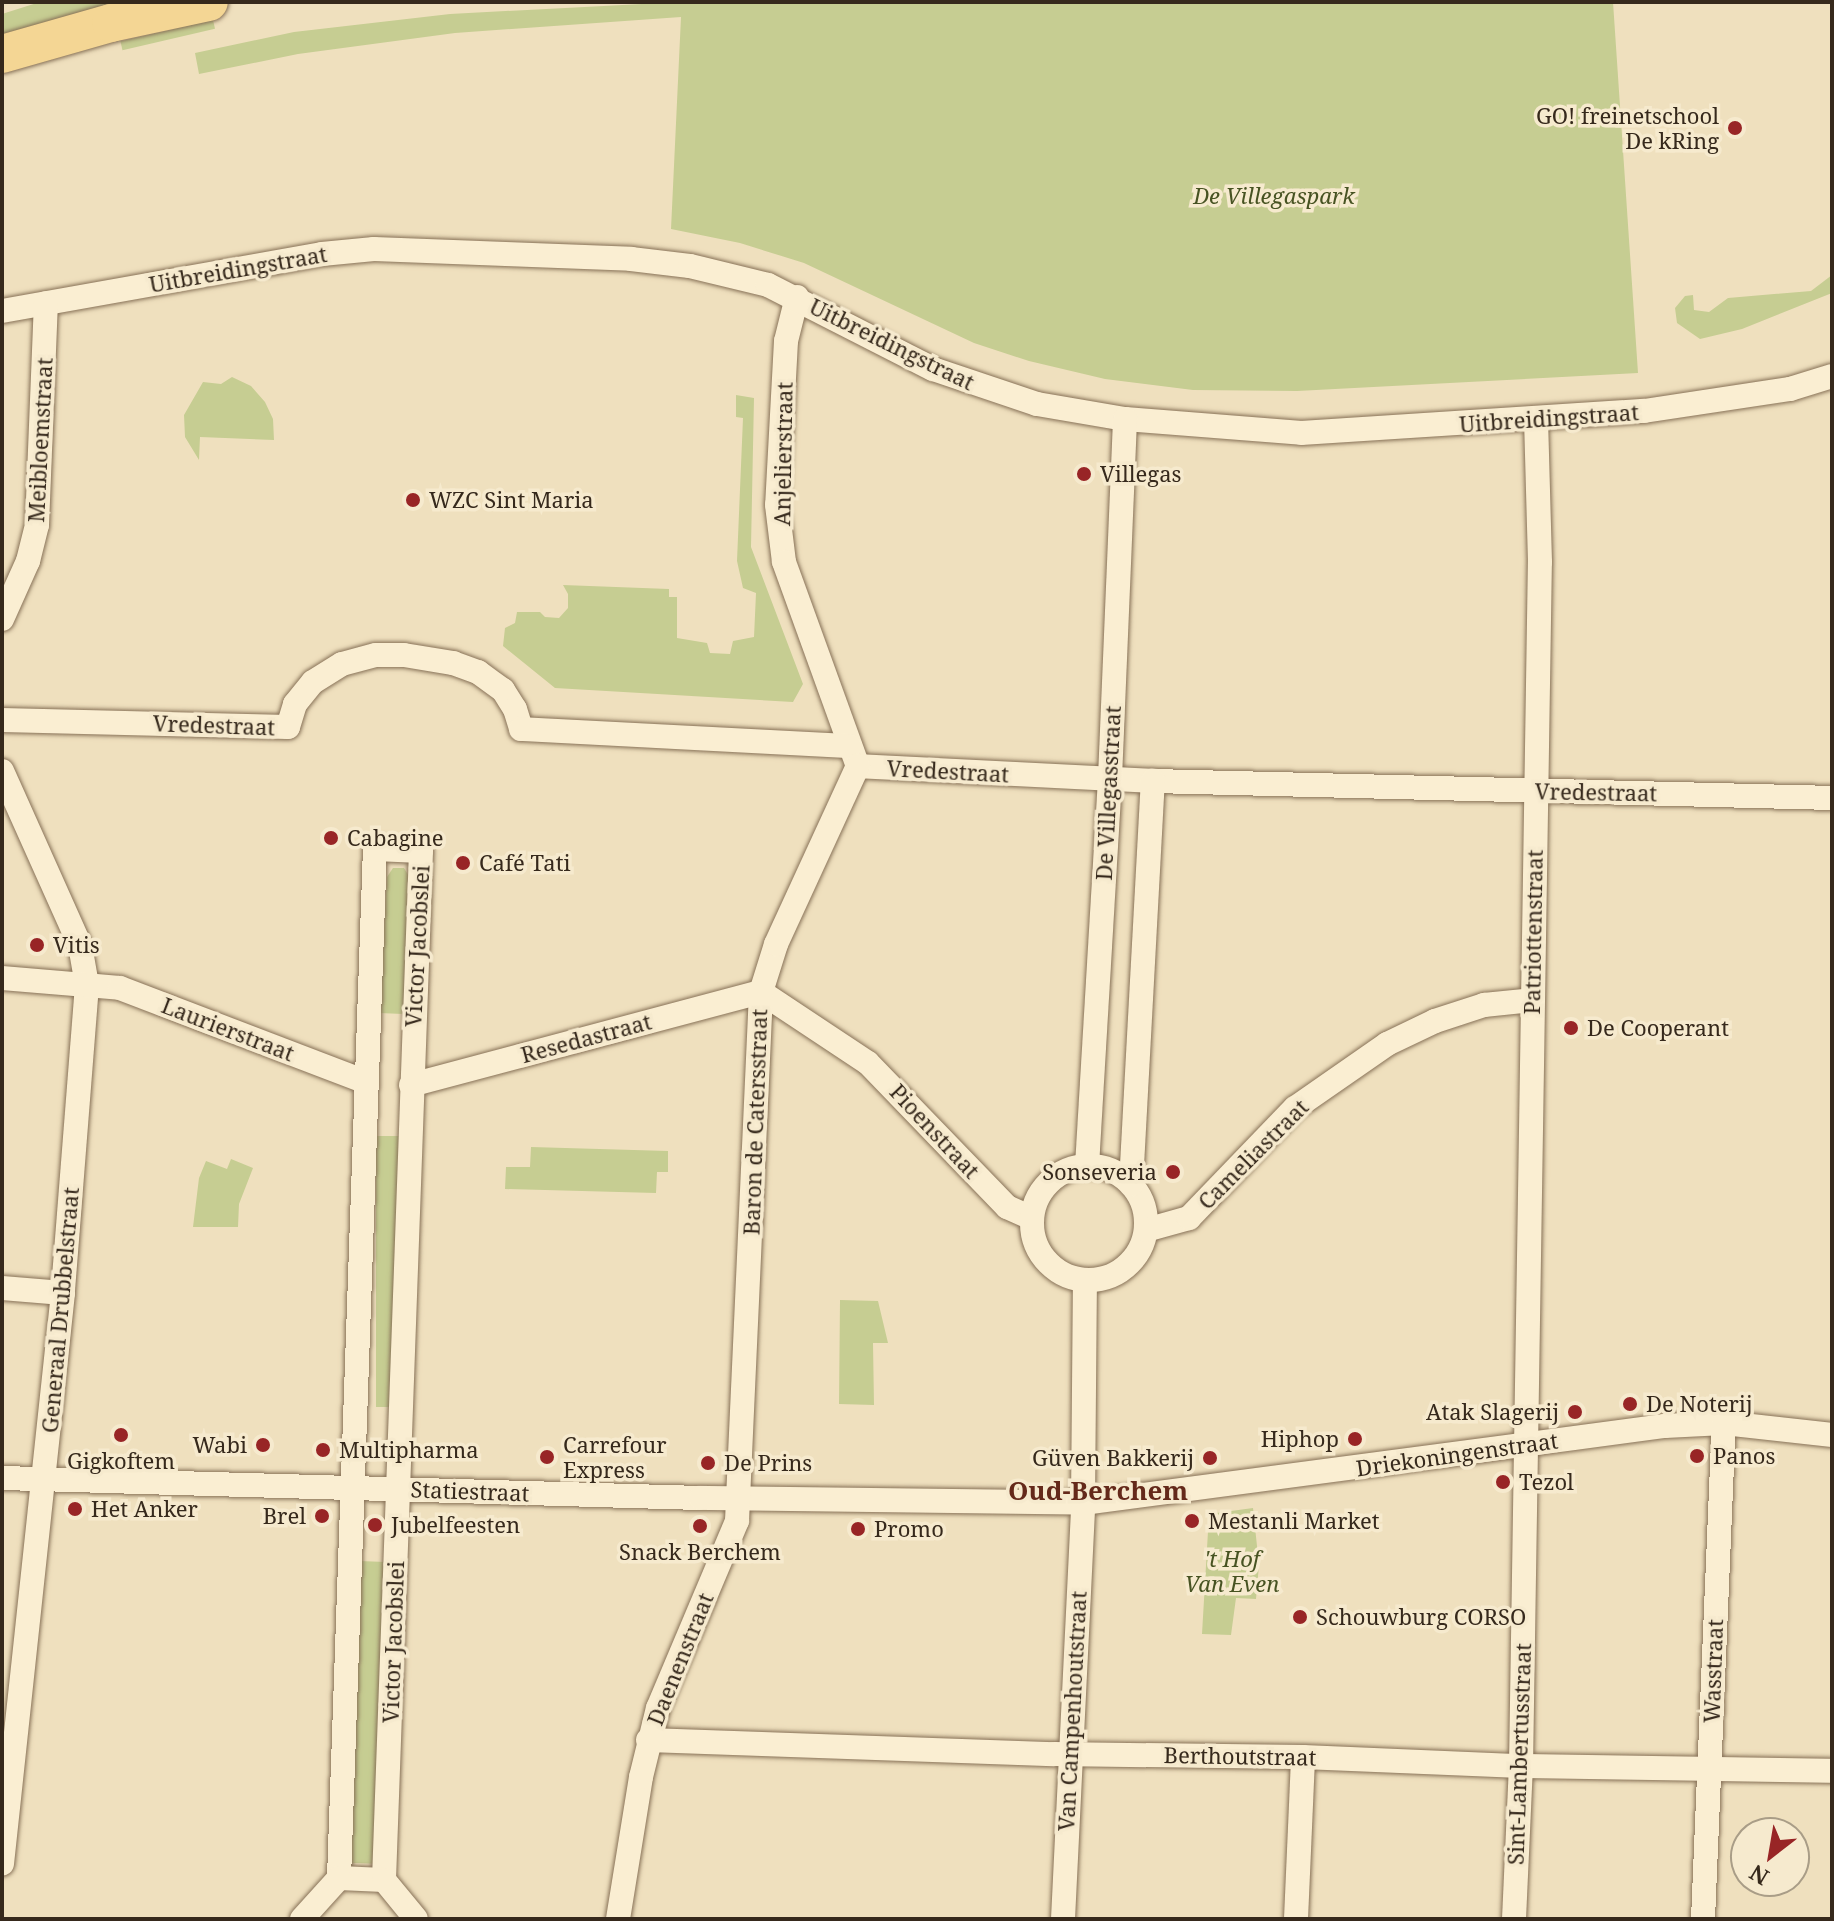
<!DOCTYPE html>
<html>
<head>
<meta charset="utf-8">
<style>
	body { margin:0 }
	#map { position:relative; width:1834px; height:1921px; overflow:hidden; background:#efe0be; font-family:"Noto Serif",serif }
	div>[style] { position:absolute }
	.green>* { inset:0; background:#c6cd92; transform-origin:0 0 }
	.roads { filter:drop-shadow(0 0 2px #877157) drop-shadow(0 0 2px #877157) }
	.street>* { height:24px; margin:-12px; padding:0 12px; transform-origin:12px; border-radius:12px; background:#faeed2 }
	.street>.ring { margin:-12px; padding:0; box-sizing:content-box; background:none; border:24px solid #faeed2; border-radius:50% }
	.primary>* { height:38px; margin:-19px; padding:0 19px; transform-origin:19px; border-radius:19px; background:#f4d694 }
	.dots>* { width:22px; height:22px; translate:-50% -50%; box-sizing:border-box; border:4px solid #f6eace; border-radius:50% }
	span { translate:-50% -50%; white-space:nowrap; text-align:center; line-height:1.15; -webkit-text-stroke:7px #f6eace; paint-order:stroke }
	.poi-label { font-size:22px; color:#36291c }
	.right { translate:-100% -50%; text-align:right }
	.left { translate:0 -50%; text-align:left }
	.park-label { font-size:22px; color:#475322; font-style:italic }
	.street-label { font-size:22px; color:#36291c }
	.quarter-label { font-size:26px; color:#64291a; font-weight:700 }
	.frame { position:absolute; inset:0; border:4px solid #36291c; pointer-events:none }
	.north { position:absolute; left:1730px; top:1817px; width:80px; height:80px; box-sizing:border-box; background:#f6eace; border:2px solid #a99d87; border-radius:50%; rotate:211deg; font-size:22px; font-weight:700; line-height:32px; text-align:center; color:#36291c }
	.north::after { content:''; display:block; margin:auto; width:28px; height:36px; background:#982526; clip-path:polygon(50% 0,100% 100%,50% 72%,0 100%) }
</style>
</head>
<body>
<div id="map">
	<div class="green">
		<div style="clip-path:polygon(40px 2px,117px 2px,2px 35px,2px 14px)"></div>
		<div style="clip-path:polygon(680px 2px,1613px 2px,1638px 373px,1297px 391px,1193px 390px,1105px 379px,1029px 361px,974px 343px,804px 263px,740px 243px,671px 229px,681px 17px,455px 33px,298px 54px,199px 74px,195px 53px,294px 32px,450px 14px)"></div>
		<div style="left:213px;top:20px;width:9px;height:95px;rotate:77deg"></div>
		<div style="clip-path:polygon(1832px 275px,1832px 293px,1742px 329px,1700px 339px,1677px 323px,1675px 308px,1685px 296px,1693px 295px,1694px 310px,1709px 312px,1728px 298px,1811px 291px)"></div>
		<div style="clip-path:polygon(232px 377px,251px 386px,265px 402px,273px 419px,274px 440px,200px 437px,199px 460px,185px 437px,184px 415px,203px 382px,221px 384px)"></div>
		<div style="clip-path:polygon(736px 395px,754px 398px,751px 547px,803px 684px,793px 702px,555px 688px,503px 646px,505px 628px,515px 623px,517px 612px,540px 612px,545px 617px,559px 618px,568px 608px,568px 594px,563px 585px,669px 589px,669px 597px,677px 597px,677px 638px,707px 643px,710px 653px,730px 654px,733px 641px,754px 637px,756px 593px,743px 588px,737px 561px,743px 418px,736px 417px)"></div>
		<div style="clip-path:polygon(393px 868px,404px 868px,410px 878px,403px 1014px,379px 1013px,387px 877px)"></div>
		<div style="left:376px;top:1136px;width:23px;height:271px"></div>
		<div style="clip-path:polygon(531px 1147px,668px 1151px,668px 1172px,657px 1172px,656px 1193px,505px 1189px,506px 1167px,530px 1167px)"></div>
		<div style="clip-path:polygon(231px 1159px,253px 1168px,239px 1204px,238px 1227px,193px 1227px,199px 1178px,206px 1161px,227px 1169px)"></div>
		<div style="clip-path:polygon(840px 1300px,878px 1301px,888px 1343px,873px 1343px,874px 1405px,839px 1404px)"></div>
		<div style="clip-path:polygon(1253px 1508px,1259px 1565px,1256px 1599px,1236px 1598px,1231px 1635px,1202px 1634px,1209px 1514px)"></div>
		<div style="left:359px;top:1561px;width:27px;height:302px;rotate:2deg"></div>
	</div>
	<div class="roads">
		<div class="street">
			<div style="left:797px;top:297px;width:45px;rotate:104deg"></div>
			<div style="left:786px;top:341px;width:164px;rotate:93.1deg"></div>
			<div style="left:777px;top:505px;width:57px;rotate:83deg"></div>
			<div style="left:784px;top:562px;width:217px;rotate:70.1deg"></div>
			<div style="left:858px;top:766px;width:295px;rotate:2.9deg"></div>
			<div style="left:1153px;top:781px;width:679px;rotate:1.43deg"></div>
			<div style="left:2px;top:311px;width:325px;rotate:-10.1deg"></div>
			<div style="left:322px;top:254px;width:52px;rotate:-5.5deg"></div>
			<div style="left:374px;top:249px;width:257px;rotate:2.2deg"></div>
			<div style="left:631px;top:259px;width:59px;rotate:6.8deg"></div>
			<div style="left:690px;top:266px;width:80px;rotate:13.7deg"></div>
			<div style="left:768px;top:285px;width:185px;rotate:27deg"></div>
			<div style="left:933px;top:369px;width:110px;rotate:18.6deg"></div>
			<div style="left:1037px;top:404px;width:89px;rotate:9.7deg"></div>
			<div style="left:1125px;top:419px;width:177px;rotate:4.5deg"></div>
			<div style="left:1301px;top:433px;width:344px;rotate:-3.7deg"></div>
			<div style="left:1644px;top:411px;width:148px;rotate:-8.6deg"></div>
			<div style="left:1790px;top:389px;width:44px;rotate:-17.2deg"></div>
			<div style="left:2px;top:619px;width:64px;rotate:-65.9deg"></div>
			<div style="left:28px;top:561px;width:37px;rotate:-76deg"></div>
			<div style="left:37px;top:525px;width:222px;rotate:-87.7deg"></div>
			<div style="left:2px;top:720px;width:286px;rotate:1.4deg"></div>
			<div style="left:288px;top:727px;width:24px;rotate:-73deg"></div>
			<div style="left:295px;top:704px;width:28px;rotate:-51deg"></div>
			<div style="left:313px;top:682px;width:34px;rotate:-32deg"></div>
			<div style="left:342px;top:664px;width:35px;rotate:-15deg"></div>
			<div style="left:376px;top:655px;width:28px"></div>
			<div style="left:404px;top:655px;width:50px;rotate:9.3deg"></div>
			<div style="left:453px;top:663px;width:27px;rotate:20deg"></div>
			<div style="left:478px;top:672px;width:31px;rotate:36deg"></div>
			<div style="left:503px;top:690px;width:22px;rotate:58deg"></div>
			<div style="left:515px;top:709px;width:21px;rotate:73deg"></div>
			<div style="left:521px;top:729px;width:329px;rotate:3deg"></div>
			<div style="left:2px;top:771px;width:191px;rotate:65.9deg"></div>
			<div style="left:80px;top:945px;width:41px;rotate:80.1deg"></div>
			<div style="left:87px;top:985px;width:309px;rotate:94.5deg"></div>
			<div style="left:63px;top:1293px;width:574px;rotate:96.1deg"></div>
			<div style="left:2px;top:978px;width:118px;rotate:4.8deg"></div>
			<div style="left:120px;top:988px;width:263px;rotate:20.9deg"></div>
			<div style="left:761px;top:992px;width:128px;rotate:33.6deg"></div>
			<div style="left:868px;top:1063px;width:200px;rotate:46deg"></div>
			<div style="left:1007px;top:1207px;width:27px;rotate:24deg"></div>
			<div style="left:411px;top:1085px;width:362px;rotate:-14.9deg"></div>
			<div class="ring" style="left:1032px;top:1166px;width:90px;height:90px"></div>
			<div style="left:1087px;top:1166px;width:389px;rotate:-86.6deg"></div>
			<div style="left:1110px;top:778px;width:359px;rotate:-87.6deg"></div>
			<div style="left:1131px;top:1184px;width:404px;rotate:-86.9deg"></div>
			<div style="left:1146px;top:1230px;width:45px;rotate:-15.6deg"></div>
			<div style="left:1189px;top:1218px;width:153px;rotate:-46.1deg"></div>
			<div style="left:1295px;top:1108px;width:112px;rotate:-34.8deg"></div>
			<div style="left:1387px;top:1044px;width:53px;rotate:-25.6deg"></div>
			<div style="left:1435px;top:1021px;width:52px;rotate:-18.1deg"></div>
			<div style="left:1484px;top:1005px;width:48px;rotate:-5.9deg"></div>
			<div style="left:2px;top:1288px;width:61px;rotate:4.7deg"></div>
			<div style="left:2px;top:1478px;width:699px;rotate:1.64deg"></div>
			<div style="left:701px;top:1498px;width:382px;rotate:0.7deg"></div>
			<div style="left:1083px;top:1503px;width:587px;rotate:-7.54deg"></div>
			<div style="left:1665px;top:1426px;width:59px;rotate:-2.9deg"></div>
			<div style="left:1724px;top:1423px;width:109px;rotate:6.3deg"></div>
			<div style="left:648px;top:1740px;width:406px;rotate:2deg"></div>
			<div style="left:1054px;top:1754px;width:249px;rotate:0.7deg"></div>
			<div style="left:1303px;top:1757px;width:218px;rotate:2.4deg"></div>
			<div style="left:1521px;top:1766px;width:311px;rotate:0.9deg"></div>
			<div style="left:339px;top:1878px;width:1030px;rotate:-88deg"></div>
			<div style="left:375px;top:849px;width:46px;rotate:2.5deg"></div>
			<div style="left:421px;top:851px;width:1030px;rotate:92.06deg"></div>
			<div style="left:339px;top:1878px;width:45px;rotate:2.5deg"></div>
			<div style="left:384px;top:1880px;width:50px;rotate:50.6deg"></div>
			<div style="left:302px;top:1919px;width:55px;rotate:-47.9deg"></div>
			<div style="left:618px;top:1919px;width:144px;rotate:-80.8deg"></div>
			<div style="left:641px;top:1777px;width:71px;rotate:-76.2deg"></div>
			<div style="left:658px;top:1708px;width:203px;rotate:-67.1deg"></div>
			<div style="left:737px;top:1521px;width:530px;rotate:-87.4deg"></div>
			<div style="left:761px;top:992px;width:50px;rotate:-72.6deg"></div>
			<div style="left:776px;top:944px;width:196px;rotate:-65.3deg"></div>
			<div style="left:1063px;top:1919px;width:416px;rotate:-87.2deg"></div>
			<div style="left:1083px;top:1503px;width:221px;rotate:-89.5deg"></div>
			<div style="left:1296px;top:1919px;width:162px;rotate:-87.5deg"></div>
			<div style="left:1514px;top:1919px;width:153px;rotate:-87.4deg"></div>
			<div style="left:1521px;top:1766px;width:1204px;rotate:-89.1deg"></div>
			<div style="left:1540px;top:562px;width:143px;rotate:-91.6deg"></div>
			<div style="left:1703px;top:1919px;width:496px;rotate:-87.6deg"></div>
		</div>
		<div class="primary">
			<div style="left:2px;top:54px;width:113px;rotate:-15.9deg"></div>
			<div style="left:111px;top:23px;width:100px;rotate:-12.1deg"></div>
		</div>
	</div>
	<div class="dots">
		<div style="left:1735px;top:128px;background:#982526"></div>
		<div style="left:1084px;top:474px;background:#982526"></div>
		<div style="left:413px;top:500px;background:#982526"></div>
		<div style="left:331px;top:838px;background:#982526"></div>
		<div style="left:463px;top:863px;background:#982526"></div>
		<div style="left:37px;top:945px;background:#982526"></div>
		<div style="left:1571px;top:1028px;background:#982526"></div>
		<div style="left:1173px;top:1172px;background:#982526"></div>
		<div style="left:1630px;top:1404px;background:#982526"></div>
		<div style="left:1575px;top:1412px;background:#982526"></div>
		<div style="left:121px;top:1435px;background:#982526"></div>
		<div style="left:1355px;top:1439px;background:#982526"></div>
		<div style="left:263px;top:1445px;background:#982526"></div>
		<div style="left:323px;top:1450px;background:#982526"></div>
		<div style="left:1697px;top:1456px;background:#982526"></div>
		<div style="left:547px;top:1457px;background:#982526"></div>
		<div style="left:1210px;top:1458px;background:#982526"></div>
		<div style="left:708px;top:1463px;background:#982526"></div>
		<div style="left:1503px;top:1482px;background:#982526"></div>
		<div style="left:75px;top:1509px;background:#982526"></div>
		<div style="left:322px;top:1516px;background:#982526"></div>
		<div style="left:1192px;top:1521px;background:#982526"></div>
		<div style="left:375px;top:1525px;background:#982526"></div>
		<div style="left:700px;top:1526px;background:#982526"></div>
		<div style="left:858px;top:1529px;background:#982526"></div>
		<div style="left:1300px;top:1617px;background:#982526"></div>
	</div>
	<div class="poi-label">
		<span class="right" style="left:1719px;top:128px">GO! freinetschool<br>De kRing</span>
		<span class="left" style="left:1100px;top:474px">Villegas</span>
		<span class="left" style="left:429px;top:500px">WZC Sint Maria</span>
		<span class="left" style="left:347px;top:838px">Cabagine</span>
		<span class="left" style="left:479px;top:863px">Café Tati</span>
		<span class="left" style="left:53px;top:945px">Vitis</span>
		<span class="left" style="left:1587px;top:1028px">De Cooperant</span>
		<span class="right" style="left:1157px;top:1172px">Sonseveria</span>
		<span class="left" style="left:1646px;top:1404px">De Noterij</span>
		<span class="right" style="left:1559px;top:1412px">Atak Slagerij</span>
		<span class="right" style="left:1339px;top:1439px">Hiphop</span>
		<span class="left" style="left:563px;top:1457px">Carrefour<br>Express</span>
		<span class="right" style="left:247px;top:1445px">Wabi</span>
		<span class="left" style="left:339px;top:1450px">Multipharma</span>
		<span class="left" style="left:1713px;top:1456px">Panos</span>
		<span class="right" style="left:1194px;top:1458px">Güven Bakkerij</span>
		<span style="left:121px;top:1461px">Gigkoftem</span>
		<span class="left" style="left:724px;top:1463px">De Prins</span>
		<span class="left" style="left:1519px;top:1482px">Tezol</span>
		<span class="left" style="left:91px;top:1509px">Het Anker</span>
		<span class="right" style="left:306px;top:1516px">Brel</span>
		<span class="left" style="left:1208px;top:1521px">Mestanli Market</span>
		<span class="left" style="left:391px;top:1525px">Jubelfeesten</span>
		<span class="left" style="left:874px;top:1529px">Promo</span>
		<span style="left:700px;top:1552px">Snack Berchem</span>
		<span class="left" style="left:1316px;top:1617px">Schouwburg CORSO</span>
	</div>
	<div class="park-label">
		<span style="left:1274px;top:196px">De Villegaspark</span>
		<span style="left:1232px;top:1571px">'t Hof<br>Van Even</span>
	</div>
	<div class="street-label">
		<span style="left:238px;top:269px;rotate:-10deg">Uitbreidingstraat</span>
		<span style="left:892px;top:344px;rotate:26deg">Uitbreidingstraat</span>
		<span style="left:1549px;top:418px;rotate:-4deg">Uitbreidingstraat</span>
		<span style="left:40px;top:440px;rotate:-87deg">Meibloemstraat</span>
		<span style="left:783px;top:454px;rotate:-89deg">Anjelierstraat</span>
		<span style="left:214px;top:725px;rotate:2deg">Vredestraat</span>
		<span style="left:948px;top:771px;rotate:3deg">Vredestraat</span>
		<span style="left:1596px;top:792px;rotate:1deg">Vredestraat</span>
		<span style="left:1108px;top:793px;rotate:-87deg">De Villegasstraat</span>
		<span style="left:1533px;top:932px;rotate:-89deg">Patriottenstraat</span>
		<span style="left:417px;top:946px;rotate:-87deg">Victor Jacobslei</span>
		<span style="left:228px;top:1029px;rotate:21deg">Laurierstraat</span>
		<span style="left:586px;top:1038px;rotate:-15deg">Resedastraat</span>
		<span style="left:755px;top:1122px;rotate:-88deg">Baron de Catersstraat</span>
		<span style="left:935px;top:1131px;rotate:47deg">Pioenstraat</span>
		<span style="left:1253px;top:1154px;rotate:-45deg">Cameliastraat</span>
		<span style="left:60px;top:1310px;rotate:-85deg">Generaal Drubbelstraat</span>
		<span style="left:1457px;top:1454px;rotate:-8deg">Driekoningenstraat</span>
		<span style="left:470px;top:1491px;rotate:2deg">Statiestraat</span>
		<span style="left:393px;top:1642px;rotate:-88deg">Victor Jacobslei</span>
		<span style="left:680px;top:1659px;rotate:-68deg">Daenenstraat</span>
		<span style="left:1713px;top:1671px;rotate:-88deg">Wasstraat</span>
		<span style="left:1072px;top:1711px;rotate:-87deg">Van Campenhoutstraat</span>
		<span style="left:1519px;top:1754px;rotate:-88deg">Sint-Lambertusstraat</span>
		<span style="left:1240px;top:1756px;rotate:1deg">Berthoutstraat</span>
	</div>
	<div class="quarter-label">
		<span style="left:1098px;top:1491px">Oud-Berchem</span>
	</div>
	<div class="frame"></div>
	<div class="north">N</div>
</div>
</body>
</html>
